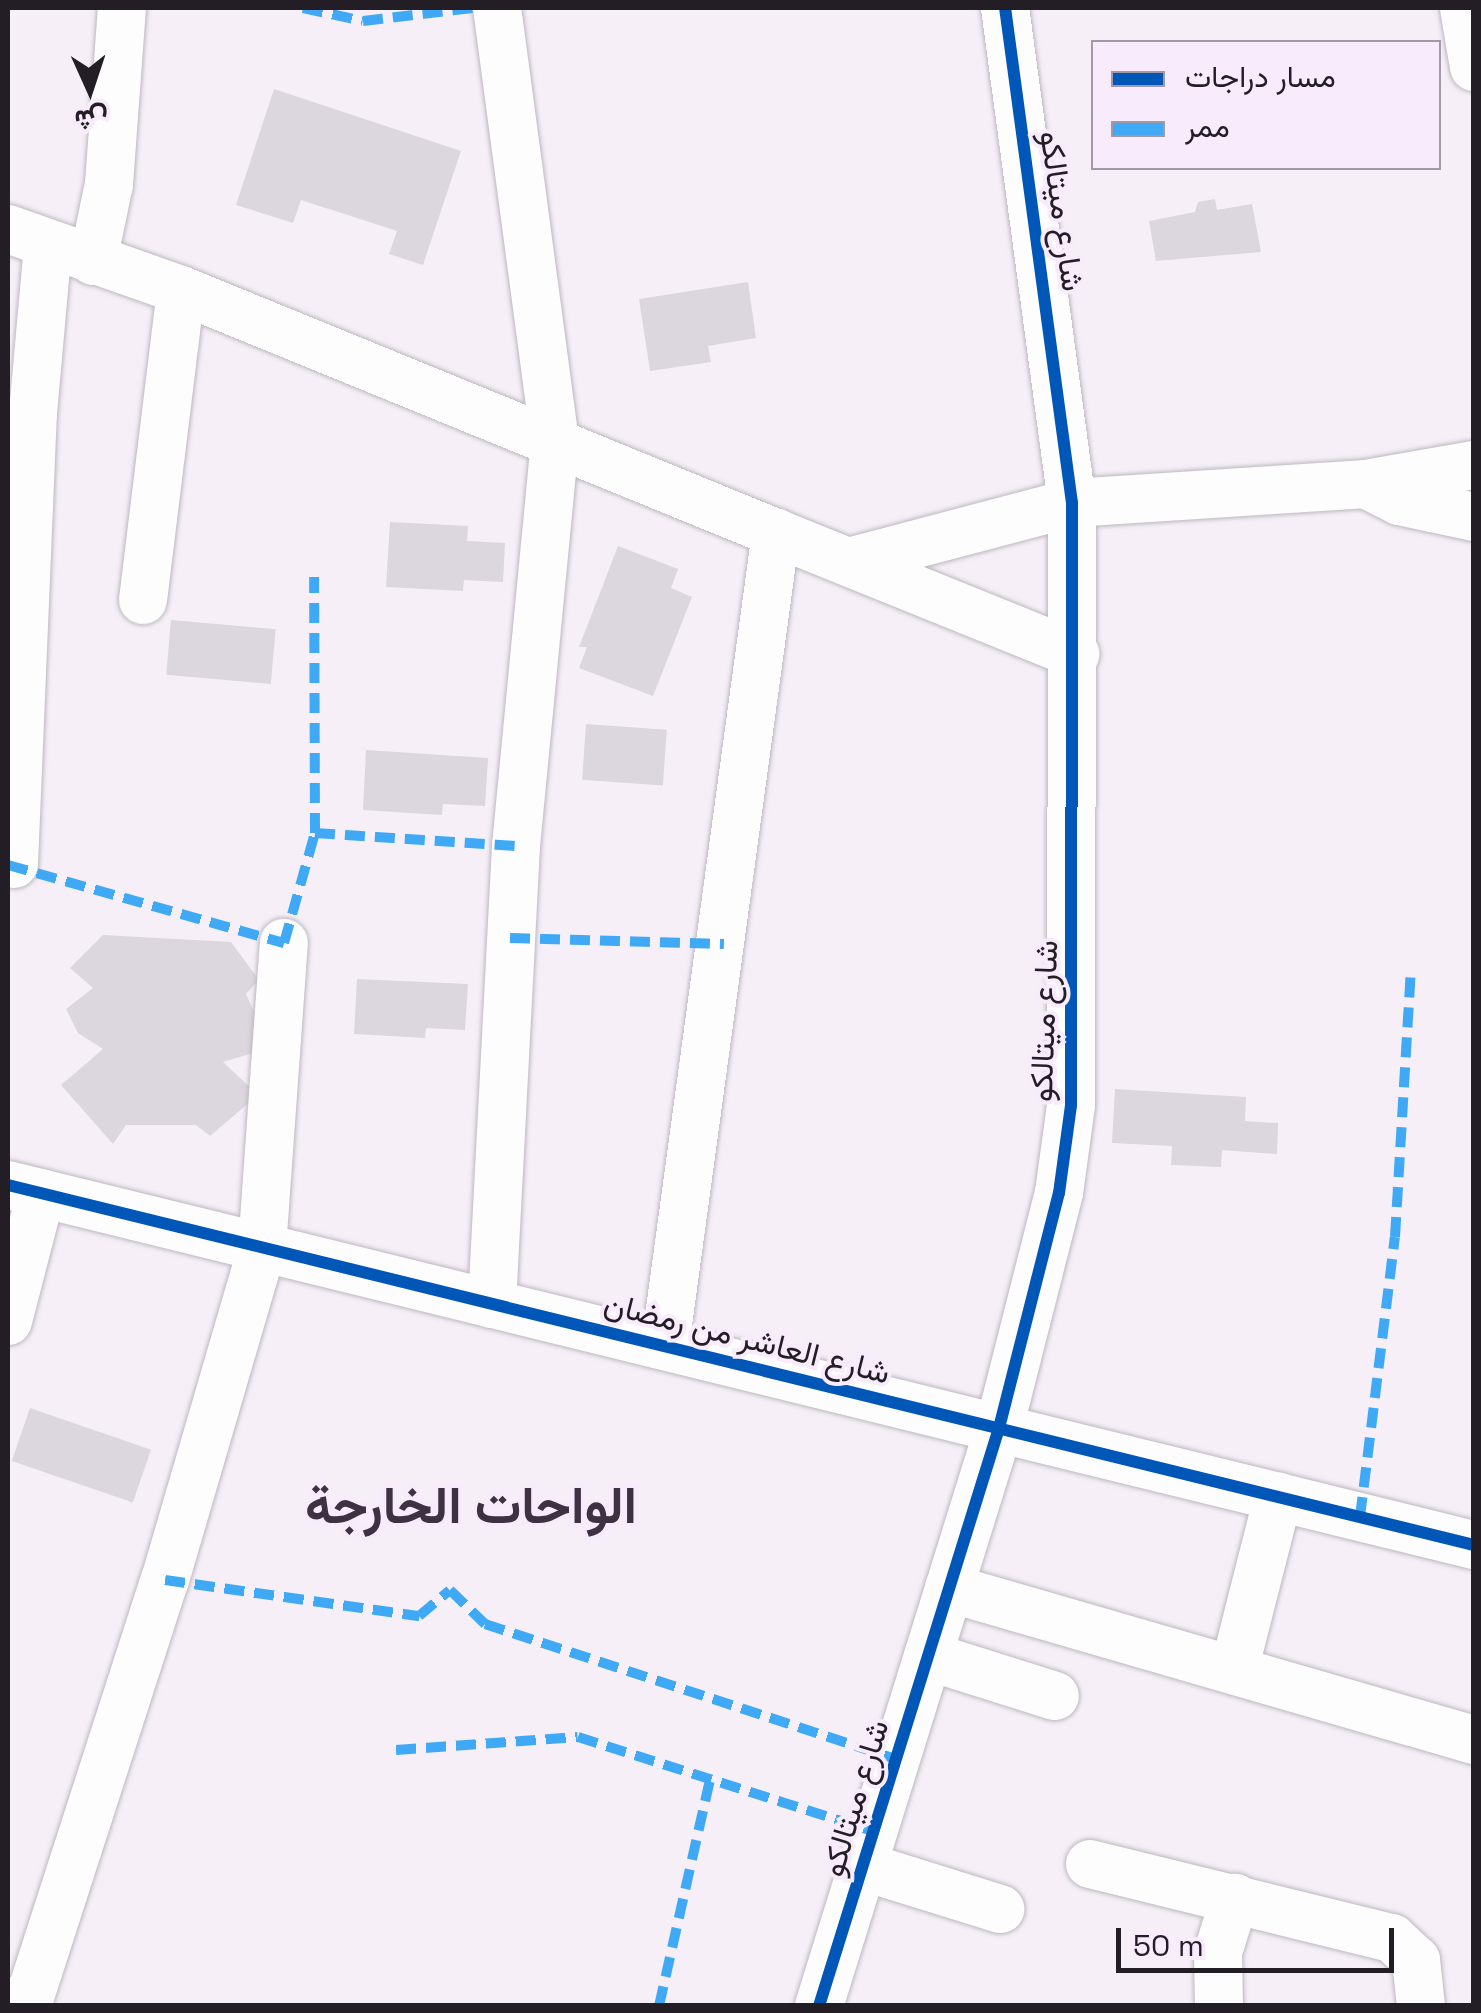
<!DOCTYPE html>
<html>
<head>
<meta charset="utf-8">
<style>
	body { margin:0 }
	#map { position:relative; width:1481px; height:2013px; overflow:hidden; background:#f6eff8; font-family:"Space Grotesk",Vazirmatn,sans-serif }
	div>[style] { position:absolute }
	.building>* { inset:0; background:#dcd6de; transform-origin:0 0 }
	.roads { filter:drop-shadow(0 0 2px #bdb7bf) drop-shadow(0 0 2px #bdb7bf) }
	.minor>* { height:48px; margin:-24px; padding:0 24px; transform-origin:24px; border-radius:24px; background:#fefdfe }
	.quiet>* { height:10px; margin-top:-5px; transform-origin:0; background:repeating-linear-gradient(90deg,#3fa9f5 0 20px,transparent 0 30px) }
	.cycleway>* { height:12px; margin:-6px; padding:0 6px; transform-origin:6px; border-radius:6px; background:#0057b8 }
	span { translate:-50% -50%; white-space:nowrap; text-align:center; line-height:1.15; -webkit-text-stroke:8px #f7ebfc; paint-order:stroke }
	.street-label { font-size:32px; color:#231e25 }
	.town-label { font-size:52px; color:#3d3142; font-weight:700 }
	.frame { position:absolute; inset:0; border:10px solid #231e25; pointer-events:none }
	.legend { position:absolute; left:1091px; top:40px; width:350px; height:130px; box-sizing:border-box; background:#f7ebfc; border:2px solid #a299a6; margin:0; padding:12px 18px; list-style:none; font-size:30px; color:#231e25 }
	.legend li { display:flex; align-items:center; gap:20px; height:50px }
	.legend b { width:50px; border:2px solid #a299a6 }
	.north { position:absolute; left:40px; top:40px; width:100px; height:100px; -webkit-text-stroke:8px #f7ebfc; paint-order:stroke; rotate:177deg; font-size:28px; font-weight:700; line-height:40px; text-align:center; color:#231e25 }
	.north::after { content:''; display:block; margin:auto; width:35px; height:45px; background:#231e25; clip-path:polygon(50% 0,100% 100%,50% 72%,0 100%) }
	.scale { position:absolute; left:1116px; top:1928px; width:278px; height:45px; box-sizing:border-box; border:5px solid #231e25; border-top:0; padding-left:12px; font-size:30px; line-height:35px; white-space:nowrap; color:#231e25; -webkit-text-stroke:8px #f7ebfc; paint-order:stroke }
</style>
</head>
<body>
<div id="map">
	<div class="building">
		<div style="clip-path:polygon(274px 89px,461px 151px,423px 265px,389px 254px,397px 231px,301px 200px,293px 223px,236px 205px)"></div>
		<div style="clip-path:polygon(1215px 199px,1217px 210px,1252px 204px,1261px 252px,1156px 261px,1149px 221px,1195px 212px,1198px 202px)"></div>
		<div style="clip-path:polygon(748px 282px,756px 338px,708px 346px,711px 362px,650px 371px,639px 299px)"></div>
		<div style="clip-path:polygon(390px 522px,468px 526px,467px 541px,505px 543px,503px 582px,464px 580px,463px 591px,386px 587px)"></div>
		<div style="clip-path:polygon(618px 546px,678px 569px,671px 588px,692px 597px,653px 696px,579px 668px,587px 647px,579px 647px)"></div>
		<div style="left:171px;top:620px;width:105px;height:55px;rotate:5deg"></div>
		<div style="left:586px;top:724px;width:81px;height:56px;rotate:4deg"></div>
		<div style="clip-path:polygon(366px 750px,488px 758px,485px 806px,443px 804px,442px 815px,363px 810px)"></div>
		<div style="clip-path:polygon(103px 935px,231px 942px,259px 980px,246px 994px,257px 1018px,256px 1052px,223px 1062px,258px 1095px,210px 1136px,196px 1125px,126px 1125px,113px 1144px,61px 1085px,103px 1049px,78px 1033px,66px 1009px,93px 988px,70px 968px)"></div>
		<div style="clip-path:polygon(357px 979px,468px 984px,465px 1030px,426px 1028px,425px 1038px,354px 1034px)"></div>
		<div style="clip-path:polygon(1115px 1089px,1246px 1097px,1245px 1121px,1278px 1123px,1277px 1154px,1222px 1150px,1221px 1167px,1171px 1165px,1172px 1146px,1112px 1143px)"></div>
		<div style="left:30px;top:1408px;width:128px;height:56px;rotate:19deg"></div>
	</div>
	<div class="roads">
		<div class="minor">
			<div style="left:1464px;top:8px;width:60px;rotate:80.4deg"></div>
			<div style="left:8px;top:229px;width:183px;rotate:19.4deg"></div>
			<div style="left:181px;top:290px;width:643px;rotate:22.22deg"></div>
			<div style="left:93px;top:261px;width:79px;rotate:-78.3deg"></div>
			<div style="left:109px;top:184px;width:176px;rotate:-85.8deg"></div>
			<div style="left:1366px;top:484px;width:37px;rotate:27deg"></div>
			<div style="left:1399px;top:501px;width:77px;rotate:12deg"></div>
			<div style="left:856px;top:560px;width:223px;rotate:-14.8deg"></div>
			<div style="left:1072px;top:503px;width:295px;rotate:-3.7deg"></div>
			<div style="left:1366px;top:484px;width:110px;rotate:-10deg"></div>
			<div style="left:143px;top:600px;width:312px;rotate:-83deg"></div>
			<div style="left:14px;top:864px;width:451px;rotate:-87.6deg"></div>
			<div style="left:33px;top:413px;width:169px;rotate:-84.9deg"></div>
			<div style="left:8px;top:1185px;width:1510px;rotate:13.8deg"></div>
			<div style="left:492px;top:1304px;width:459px;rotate:-87deg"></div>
			<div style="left:516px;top:846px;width:406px;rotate:-84.5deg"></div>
			<div style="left:555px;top:442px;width:438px;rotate:-97.6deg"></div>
			<div style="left:8px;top:1321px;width:132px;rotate:-75.5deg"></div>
			<div style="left:665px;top:1346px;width:821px;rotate:-82.23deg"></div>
			<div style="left:776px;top:533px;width:323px;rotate:22deg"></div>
			<div style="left:949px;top:1588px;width:547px;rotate:16.15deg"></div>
			<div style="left:928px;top:1656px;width:133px;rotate:17.5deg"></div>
			<div style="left:1234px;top:1670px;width:179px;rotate:-75.7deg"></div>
			<div style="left:1090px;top:1864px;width:311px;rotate:13.8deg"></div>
			<div style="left:1392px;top:1938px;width:33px;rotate:43deg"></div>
			<div style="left:1416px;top:1960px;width:46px;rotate:83.8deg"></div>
			<div style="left:862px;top:1866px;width:145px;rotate:17.3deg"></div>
			<div style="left:8px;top:2001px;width:20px;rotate:15deg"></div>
			<div style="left:27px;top:2006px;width:448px;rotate:-72.1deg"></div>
			<div style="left:165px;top:1580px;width:346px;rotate:-73.7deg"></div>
			<div style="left:262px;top:1248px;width:306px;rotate:-85.9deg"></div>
			<div style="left:819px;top:2006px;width:605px;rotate:-72.7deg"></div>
			<div style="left:999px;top:1428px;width:243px;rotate:-75.7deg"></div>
			<div style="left:1059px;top:1193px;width:89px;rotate:-82.2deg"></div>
			<div style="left:1071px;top:1105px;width:602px;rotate:-89.9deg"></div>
			<div style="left:1072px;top:503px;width:500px;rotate:-97.7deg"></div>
			<div style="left:1219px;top:2006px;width:54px;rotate:-91.1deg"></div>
			<div style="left:1218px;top:1952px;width:57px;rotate:-72.5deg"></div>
		</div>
	</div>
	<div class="quiet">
		<div style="left:303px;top:8px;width:61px;rotate:12.2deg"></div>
		<div style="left:363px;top:21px;width:110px;rotate:-6.8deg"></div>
		<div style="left:315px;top:833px;width:201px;rotate:3.7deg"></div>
		<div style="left:8px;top:865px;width:287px;rotate:15.8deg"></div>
		<div style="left:284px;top:943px;width:114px;rotate:-74.3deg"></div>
		<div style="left:315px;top:833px;width:256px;rotate:-90.2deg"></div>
		<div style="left:510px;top:938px;width:214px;rotate:1.6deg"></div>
		<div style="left:1360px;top:1517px;width:282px;rotate:-82.9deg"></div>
		<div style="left:1395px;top:1237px;width:268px;rotate:-86.6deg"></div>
		<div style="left:165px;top:1580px;width:257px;rotate:8.1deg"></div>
		<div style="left:419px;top:1616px;width:40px;rotate:-40deg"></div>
		<div style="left:450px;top:1590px;width:49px;rotate:44.2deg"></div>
		<div style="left:485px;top:1624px;width:433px;rotate:18.2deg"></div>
		<div style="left:396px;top:1750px;width:182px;rotate:-4.1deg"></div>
		<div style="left:578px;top:1737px;width:310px;rotate:17.7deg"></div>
		<div style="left:659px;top:2006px;width:232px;rotate:-77.3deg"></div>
	</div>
	<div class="cycleway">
		<div style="left:8px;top:1185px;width:1510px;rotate:13.8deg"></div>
		<div style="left:819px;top:2006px;width:605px;rotate:-72.7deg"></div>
		<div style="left:999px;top:1428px;width:243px;rotate:-75.7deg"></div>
		<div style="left:1059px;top:1193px;width:89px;rotate:-82.2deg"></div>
		<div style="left:1071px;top:1105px;width:602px;rotate:-89.9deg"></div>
		<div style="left:1072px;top:503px;width:500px;rotate:-97.7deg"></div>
	</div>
	<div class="street-label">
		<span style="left:1062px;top:211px;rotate:82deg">شارع ميتالكو</span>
		<span style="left:1044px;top:1021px;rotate:-88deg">شارع ميتالكو</span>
		<span style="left:747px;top:1338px;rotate:14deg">شارع العاشر من رمضان</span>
		<span style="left:855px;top:1798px;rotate:-73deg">شارع ميتالكو</span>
	</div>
	<div class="town-label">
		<span style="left:471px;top:1506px">الواحات الخارجة</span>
	</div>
	<div class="frame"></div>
	<ul class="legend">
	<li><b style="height:12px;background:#0057b8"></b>مسار دراجات</li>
	<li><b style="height:12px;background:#3fa9f5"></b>ممر</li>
	</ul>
	<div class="north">ش</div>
	<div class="scale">50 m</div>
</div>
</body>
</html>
